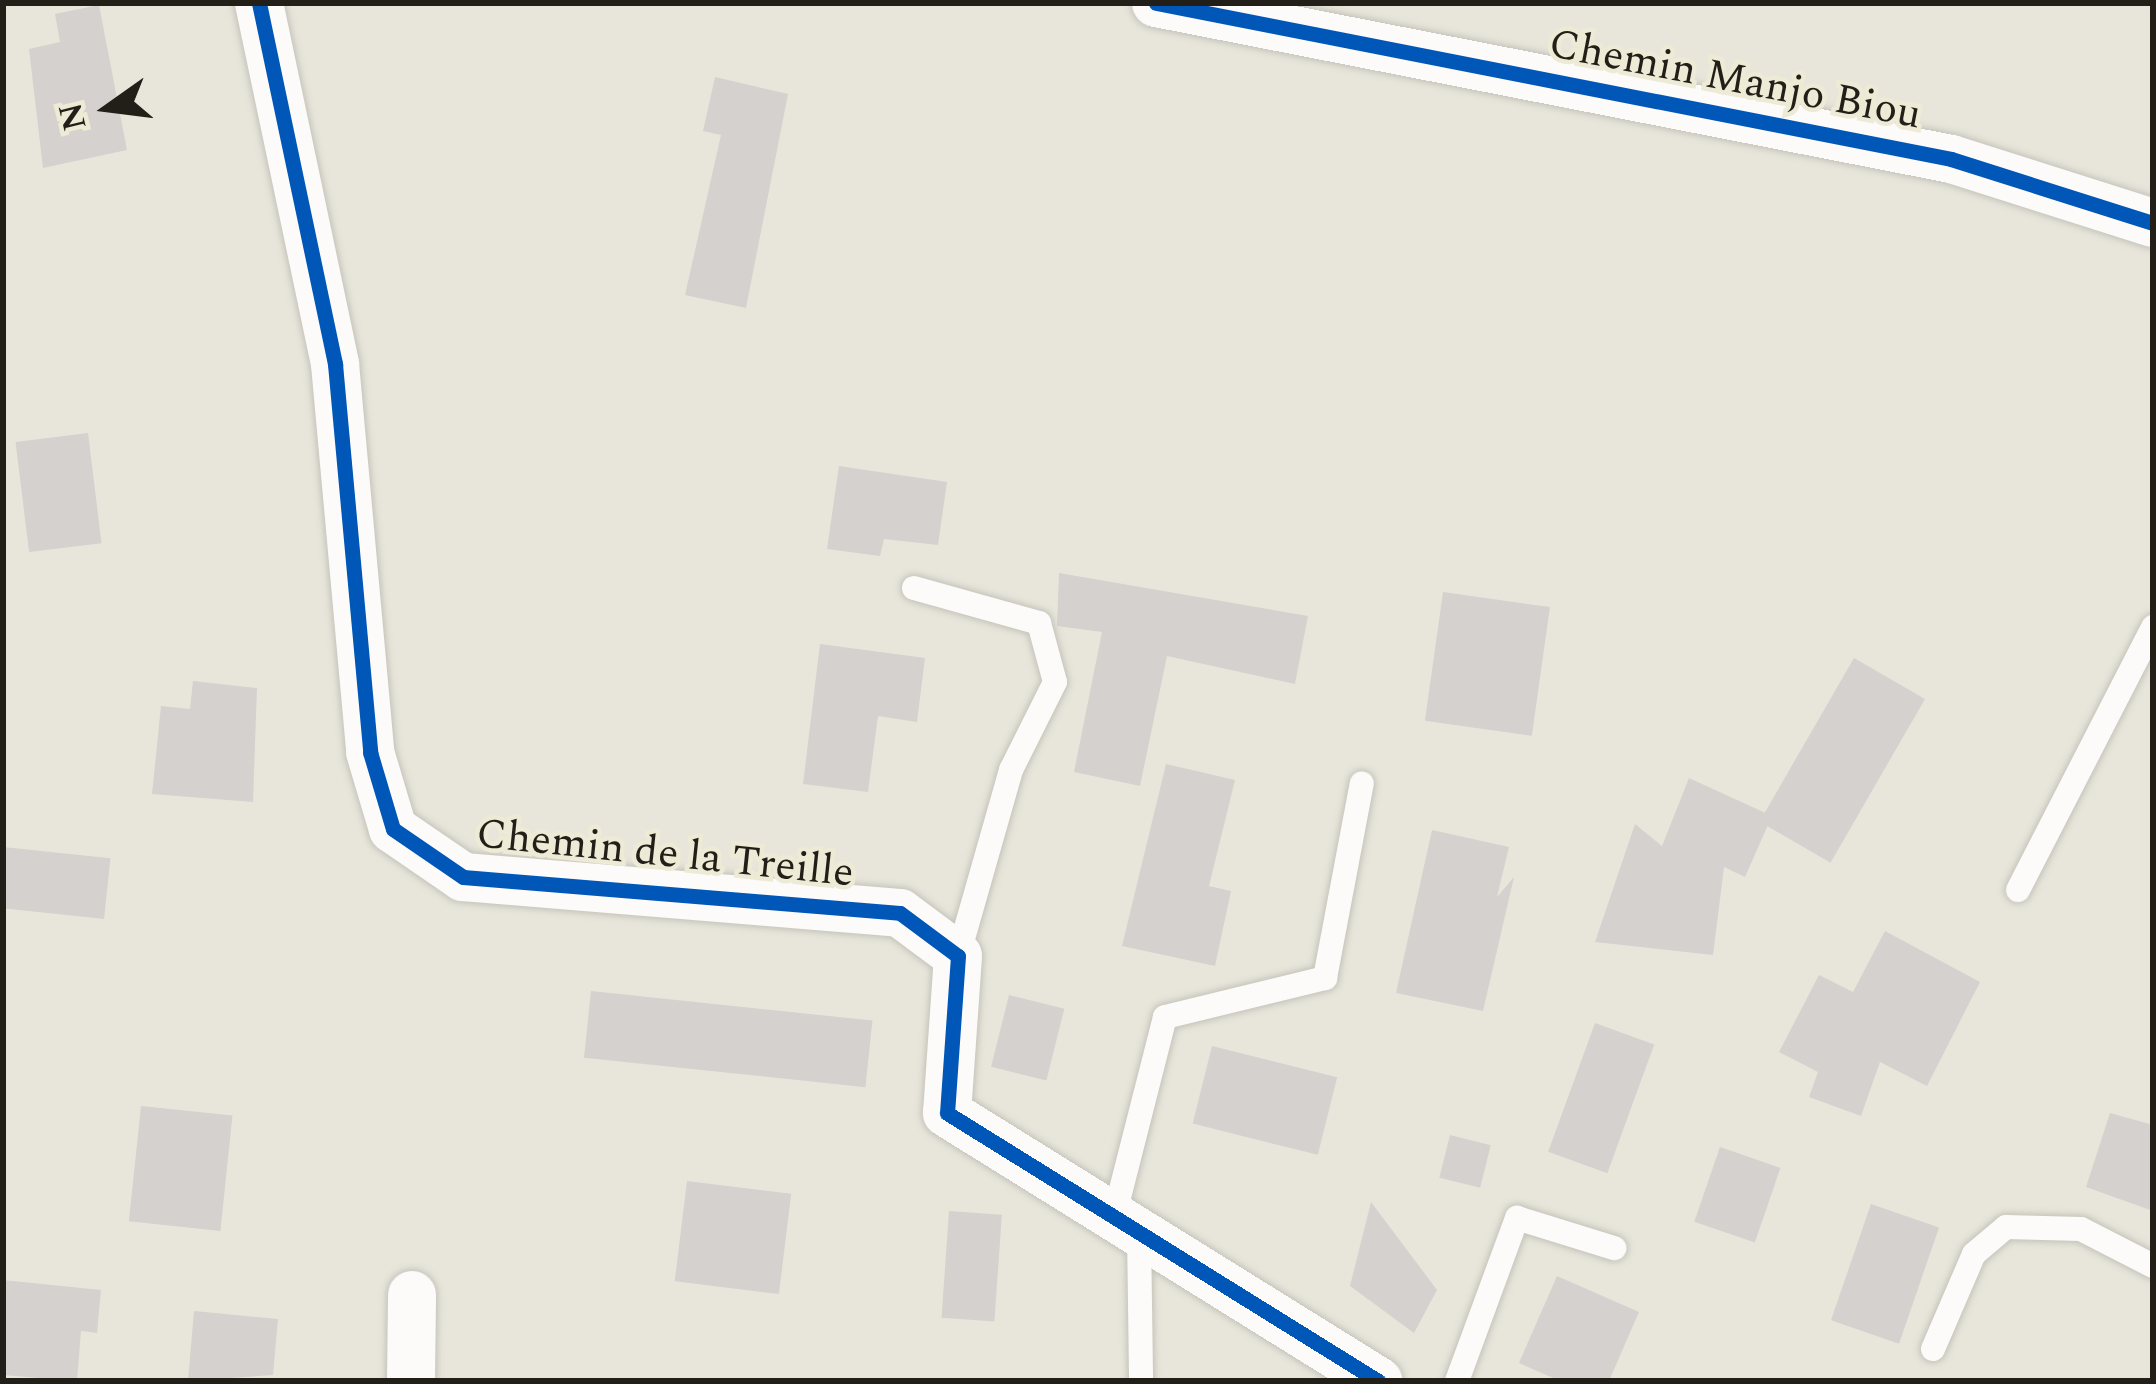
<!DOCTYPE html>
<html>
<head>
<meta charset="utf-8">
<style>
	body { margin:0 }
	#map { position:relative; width:2156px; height:1384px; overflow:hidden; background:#e8e6db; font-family:Spectral,serif }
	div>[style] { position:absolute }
	.building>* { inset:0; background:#d4d1cf; transform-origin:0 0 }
	.roads { filter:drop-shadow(0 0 3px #c5c4bb) drop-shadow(0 0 3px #c5c4bb) }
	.lane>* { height:24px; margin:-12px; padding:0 12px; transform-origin:12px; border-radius:12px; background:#fcfbfa }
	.street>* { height:48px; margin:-24px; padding:0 24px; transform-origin:24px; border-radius:24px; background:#fcfbfa }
	.cycleway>* { height:15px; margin:-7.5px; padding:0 7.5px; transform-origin:7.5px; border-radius:7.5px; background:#0057b8 }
	span { translate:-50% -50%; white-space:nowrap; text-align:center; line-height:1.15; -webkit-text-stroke:9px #edead6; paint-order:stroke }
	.street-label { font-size:42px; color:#211f18 }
	.frame { position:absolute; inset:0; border:6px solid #211f18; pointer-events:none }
	.north { position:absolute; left:48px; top:48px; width:120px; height:120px; -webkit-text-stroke:9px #edead6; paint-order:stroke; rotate:256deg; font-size:33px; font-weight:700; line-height:48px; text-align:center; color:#211f18 }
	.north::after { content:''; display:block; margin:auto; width:42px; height:54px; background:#211f18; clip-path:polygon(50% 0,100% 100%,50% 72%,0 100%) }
</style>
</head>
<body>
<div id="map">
	<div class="building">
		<div style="clip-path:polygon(99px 5px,127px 150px,43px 168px,29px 49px,60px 42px,55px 14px)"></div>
		<div style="clip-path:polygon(715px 77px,788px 94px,746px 308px,685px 295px,721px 135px,703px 131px)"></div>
		<div style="left:88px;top:433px;width:111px;height:73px;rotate:83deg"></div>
		<div style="clip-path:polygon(839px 466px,947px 482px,938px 545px,884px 539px,880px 556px,827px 549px)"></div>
		<div style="clip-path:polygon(1059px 573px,1308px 616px,1295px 684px,1167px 656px,1140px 786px,1074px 772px,1102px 632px,1057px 626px)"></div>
		<div style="left:1443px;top:592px;width:108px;height:130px;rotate:8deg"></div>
		<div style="clip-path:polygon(820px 644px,925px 658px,917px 722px,878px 716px,868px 792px,803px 784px)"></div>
		<div style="left:1854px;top:658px;width:82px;height:189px;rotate:30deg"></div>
		<div style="clip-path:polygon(193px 681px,257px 688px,253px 802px,152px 794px,161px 706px,190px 709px)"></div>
		<div style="clip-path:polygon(1166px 764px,1235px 780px,1209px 886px,1231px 891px,1215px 966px,1122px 946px)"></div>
		<div style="clip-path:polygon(1689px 778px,1772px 816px,1745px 877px,1724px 867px,1713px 955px,1595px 942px,1635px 824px,1662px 846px)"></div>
		<div style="clip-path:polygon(1432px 830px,1509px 847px,1497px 897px,1514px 877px,1483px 1011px,1396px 993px)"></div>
		<div style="left:3px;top:847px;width:108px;height:61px;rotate:6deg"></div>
		<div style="clip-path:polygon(1885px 931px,1980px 982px,1927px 1086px,1880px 1062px,1861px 1116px,1809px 1097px,1818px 1072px,1779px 1052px,1819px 975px,1853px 992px)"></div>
		<div style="left:591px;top:991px;width:283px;height:67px;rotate:6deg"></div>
		<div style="left:1009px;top:995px;width:57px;height:74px;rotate:14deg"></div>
		<div style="left:1595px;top:1023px;width:63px;height:137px;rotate:20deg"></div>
		<div style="left:1212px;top:1046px;width:129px;height:80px;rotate:14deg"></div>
		<div style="left:141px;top:1106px;width:92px;height:116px;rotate:6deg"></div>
		<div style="clip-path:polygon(2110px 1113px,2153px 1125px,2153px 1211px,2086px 1187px)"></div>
		<div style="left:1450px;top:1135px;width:42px;height:44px;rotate:14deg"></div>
		<div style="left:1720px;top:1147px;width:64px;height:79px;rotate:19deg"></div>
		<div style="left:687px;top:1181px;width:105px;height:101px;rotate:7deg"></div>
		<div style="clip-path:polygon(1371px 1202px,1437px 1290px,1414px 1333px,1350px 1286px)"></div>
		<div style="left:1871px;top:1204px;width:72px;height:123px;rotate:19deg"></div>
		<div style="left:949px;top:1211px;width:53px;height:107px;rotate:4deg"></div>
		<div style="clip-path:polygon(1557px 1276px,1639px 1312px,1609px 1381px,1560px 1381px,1519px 1363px)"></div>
		<div style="clip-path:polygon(3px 1280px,101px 1290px,97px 1333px,81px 1331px,77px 1381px,3px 1375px)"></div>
		<div style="clip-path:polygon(194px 1311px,278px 1319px,273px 1375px,188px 1381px)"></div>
	</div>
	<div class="roads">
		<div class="lane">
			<div style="left:914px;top:588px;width:130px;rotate:15.6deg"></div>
			<div style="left:1039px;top:623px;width:61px;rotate:74.8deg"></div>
			<div style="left:1055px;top:682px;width:98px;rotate:116.6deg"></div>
			<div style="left:1011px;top:770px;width:193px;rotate:105.9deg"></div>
			<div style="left:2018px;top:890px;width:296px;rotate:-62.8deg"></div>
			<div style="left:1114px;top:1217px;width:206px;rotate:-75.7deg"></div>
			<div style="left:1165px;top:1017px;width:165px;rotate:-13.7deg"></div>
			<div style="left:1325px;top:978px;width:198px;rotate:-79.3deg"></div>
			<div style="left:1139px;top:1232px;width:149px;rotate:89.2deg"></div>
			<div style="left:1933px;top:1349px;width:103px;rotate:-66.7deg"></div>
			<div style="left:1974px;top:1254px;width:42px;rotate:-40.2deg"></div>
			<div style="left:2006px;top:1227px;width:75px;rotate:1.5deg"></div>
			<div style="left:2081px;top:1229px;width:81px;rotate:27.2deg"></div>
			<div style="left:1457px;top:1381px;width:174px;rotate:-69.8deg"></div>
			<div style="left:1517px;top:1218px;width:102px;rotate:17.2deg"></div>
		</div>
		<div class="street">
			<div style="left:259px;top:3px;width:369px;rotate:78.1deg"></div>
			<div style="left:335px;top:364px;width:390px;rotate:84.8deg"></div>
			<div style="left:370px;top:752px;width:80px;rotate:73.4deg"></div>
			<div style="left:393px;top:829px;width:85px;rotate:34.4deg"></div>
			<div style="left:463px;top:877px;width:438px;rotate:4.7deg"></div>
			<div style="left:900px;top:913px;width:72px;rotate:36.6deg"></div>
			<div style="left:958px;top:956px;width:157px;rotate:94deg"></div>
			<div style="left:947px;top:1113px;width:508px;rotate:31.87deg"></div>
			<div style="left:1156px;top:3px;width:810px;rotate:11.1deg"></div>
			<div style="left:1951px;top:159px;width:212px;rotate:17.6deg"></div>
			<div style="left:411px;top:1381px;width:86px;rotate:-89.3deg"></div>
		</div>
	</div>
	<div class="cycleway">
		<div style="left:259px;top:3px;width:369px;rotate:78.1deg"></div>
		<div style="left:335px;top:364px;width:390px;rotate:84.8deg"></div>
		<div style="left:370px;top:752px;width:80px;rotate:73.4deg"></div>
		<div style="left:393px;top:829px;width:85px;rotate:34.4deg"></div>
		<div style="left:463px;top:877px;width:438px;rotate:4.7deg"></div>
		<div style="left:900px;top:913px;width:72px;rotate:36.6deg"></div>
		<div style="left:958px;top:956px;width:157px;rotate:94deg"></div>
		<div style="left:947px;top:1113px;width:508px;rotate:31.87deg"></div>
		<div style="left:1156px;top:3px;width:810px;rotate:11.1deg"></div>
		<div style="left:1951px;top:159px;width:212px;rotate:17.6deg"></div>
	</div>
	<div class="street-label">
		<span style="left:1735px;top:80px;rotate:11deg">Chemin Manjo Biou</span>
		<span style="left:665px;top:854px;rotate:6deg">Chemin de la Treille</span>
	</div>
	<div class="frame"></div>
	<div class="north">N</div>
</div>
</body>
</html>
